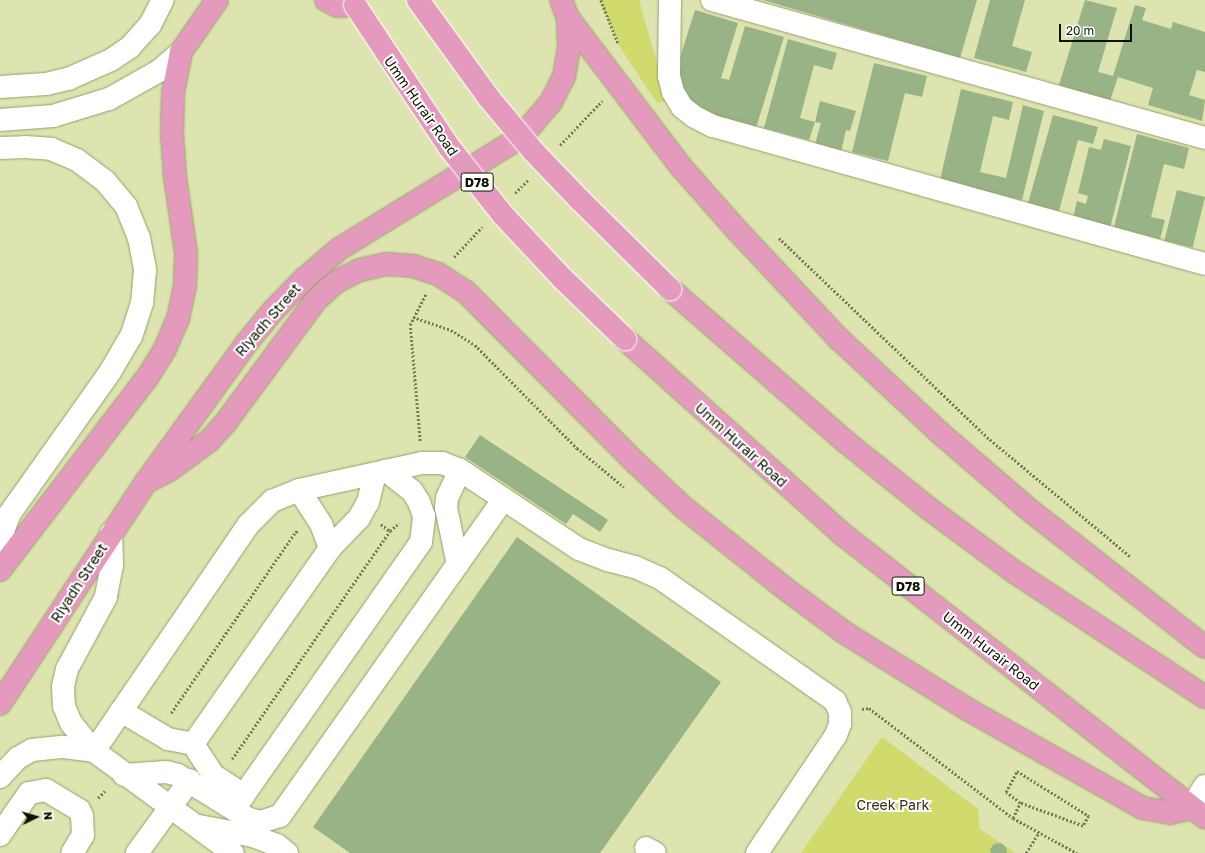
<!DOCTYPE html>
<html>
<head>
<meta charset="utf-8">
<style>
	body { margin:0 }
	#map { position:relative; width:1205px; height:853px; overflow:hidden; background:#dde4af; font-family:"Golos Text",sans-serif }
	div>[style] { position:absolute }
	.green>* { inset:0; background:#d1da6c }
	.building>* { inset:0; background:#98b386; transform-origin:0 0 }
	.path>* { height:2.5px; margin-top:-1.25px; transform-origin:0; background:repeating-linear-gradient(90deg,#787d59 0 2px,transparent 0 4px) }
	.roads { filter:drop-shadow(0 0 1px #9a9f6d) drop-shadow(0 0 1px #9a9f6d) }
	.minor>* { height:22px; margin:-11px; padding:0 11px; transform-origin:11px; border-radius:11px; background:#fff }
	.major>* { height:22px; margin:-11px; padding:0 11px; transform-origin:11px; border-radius:11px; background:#e39abd }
	.bridges { filter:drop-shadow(0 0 1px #fff) drop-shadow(0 0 1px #fff) }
	.major-bridge>* { height:22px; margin:-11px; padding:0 11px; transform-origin:11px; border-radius:11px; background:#e39abd }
	span { translate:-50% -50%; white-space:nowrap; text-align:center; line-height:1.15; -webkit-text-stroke:4px #fff; paint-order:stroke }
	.shield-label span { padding:1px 3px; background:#fff; border:1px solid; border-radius:3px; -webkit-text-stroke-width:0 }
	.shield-label { font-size:13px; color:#101201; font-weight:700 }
	.street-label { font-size:14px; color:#101201 }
	.park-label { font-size:14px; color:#2d3019 }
	.north { position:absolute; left:16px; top:797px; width:40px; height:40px; -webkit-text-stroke:3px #fff; paint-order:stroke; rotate:85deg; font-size:11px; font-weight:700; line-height:16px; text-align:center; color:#101201 }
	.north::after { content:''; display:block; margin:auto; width:14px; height:18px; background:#101201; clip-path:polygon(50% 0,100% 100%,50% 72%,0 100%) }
	.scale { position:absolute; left:1059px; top:24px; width:73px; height:18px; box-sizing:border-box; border:2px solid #101201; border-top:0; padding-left:5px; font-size:12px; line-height:14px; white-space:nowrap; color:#101201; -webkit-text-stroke:3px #fff; paint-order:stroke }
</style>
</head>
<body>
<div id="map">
	<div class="green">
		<div style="clip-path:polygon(599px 0,639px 0,668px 101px,657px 103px,618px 44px)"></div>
		<div style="clip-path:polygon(882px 737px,978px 809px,980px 829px,1015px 853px,801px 853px)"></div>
	</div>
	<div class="building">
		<div style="clip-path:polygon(763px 0,977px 0,960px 58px)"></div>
		<div style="clip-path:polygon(990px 0,1025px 0,1012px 46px,1032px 52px,1026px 72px,974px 58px)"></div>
		<div style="clip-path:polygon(1085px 0,1117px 8px,1098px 72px,1113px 76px,1135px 5px,1146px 8px,1142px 20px,1171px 29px,1173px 22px,1205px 32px,1205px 72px,1197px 70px,1189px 95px,1205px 100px,1202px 121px,1148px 105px,1153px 88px,1118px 77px,1110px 101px,1059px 85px)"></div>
		<div style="clip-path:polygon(695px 10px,738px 23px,721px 78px,729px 80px,745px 26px,784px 37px,756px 128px,698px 111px,683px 94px,677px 67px)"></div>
		<div style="clip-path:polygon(788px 39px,837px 53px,832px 70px,814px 65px,800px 118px,815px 122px,809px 140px,764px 128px)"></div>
		<div style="clip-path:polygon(874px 63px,927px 76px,922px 97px,905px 93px,888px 161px,852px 152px)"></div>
		<div style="clip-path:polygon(961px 89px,1013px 102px,1009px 120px,993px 116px,980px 172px,1006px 178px,1023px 105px,1044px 111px,1022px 200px,940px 180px)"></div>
		<div style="clip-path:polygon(820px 101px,856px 111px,850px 131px,846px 130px,841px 152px,815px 144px,821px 123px,815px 122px)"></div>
		<div style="clip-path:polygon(1053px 115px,1098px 127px,1093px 144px,1078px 140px,1059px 211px,1028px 203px)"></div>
		<div style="clip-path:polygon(1137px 134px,1189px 148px,1184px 169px,1164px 164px,1151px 217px,1165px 220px,1160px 239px,1114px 227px)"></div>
		<div style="clip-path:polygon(1104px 139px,1131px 146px,1110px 228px,1073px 218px,1077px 201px,1086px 204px,1088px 196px,1078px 193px,1089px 147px,1101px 150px)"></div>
		<div style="left:1177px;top:190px;width:29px;height:52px;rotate:14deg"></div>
		<div style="clip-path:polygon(480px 435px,608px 520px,600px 532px,573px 514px,566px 524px,465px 457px)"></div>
		<div style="clip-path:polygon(517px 537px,721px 682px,600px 853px,350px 853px,313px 827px)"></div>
		<div style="clip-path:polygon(1001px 843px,1006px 847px,1007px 853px,991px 853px,990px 849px,994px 844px)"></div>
	</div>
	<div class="path">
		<div style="left:601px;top:0;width:46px;rotate:68.4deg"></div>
		<div style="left:560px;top:145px;width:61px;rotate:-46.3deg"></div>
		<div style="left:515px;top:193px;width:18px;rotate:-45deg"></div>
		<div style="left:779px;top:238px;width:288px;rotate:43.7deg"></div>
		<div style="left:987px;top:437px;width:186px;rotate:39.8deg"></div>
		<div style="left:454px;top:257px;width:41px;rotate:-47deg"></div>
		<div style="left:413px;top:317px;width:40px;rotate:18.9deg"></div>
		<div style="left:451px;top:330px;width:28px;rotate:32deg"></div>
		<div style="left:475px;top:345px;width:145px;rotate:45.3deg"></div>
		<div style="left:577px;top:448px;width:61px;rotate:39.7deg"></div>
		<div style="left:420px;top:441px;width:116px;rotate:-94.9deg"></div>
		<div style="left:410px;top:325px;width:35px;rotate:-63deg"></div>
		<div style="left:381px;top:524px;width:11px;rotate:38deg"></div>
		<div style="left:390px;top:531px;width:12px;rotate:-42deg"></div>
		<div style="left:862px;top:709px;width:7px;rotate:-8deg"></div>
		<div style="left:869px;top:708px;width:181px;rotate:37.4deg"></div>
		<div style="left:1013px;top:818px;width:73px;rotate:28.7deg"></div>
		<div style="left:171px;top:713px;width:221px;rotate:-55.5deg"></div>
		<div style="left:296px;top:531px;width:4px;rotate:34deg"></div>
		<div style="left:232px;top:759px;width:277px;rotate:-55.3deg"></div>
		<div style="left:1017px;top:771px;width:85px;rotate:32deg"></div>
		<div style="left:1089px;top:816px;width:12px;rotate:121deg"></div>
		<div style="left:1083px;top:826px;width:67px;rotate:-159.9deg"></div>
		<div style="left:1020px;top:803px;width:18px;rotate:-142deg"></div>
		<div style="left:1006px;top:792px;width:24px;rotate:-62deg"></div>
		<div style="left:98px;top:798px;width:11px;rotate:-45deg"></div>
		<div style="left:1013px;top:818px;width:17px;rotate:-65deg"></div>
		<div style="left:1026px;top:853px;width:25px;rotate:-58deg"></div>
	</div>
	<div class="roads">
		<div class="minor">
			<div style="left:670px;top:0;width:76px;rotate:90.8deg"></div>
			<div style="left:669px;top:76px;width:16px;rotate:76deg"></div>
			<div style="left:673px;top:92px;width:17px;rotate:59deg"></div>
			<div style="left:682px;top:107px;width:16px;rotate:38deg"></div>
			<div style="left:695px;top:117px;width:20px;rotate:27deg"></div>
			<div style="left:713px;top:126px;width:511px;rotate:15.67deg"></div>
			<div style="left:712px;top:0;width:512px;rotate:15.64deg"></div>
			<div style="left:0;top:87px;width:46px;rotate:-3.7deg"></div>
			<div style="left:46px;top:84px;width:23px;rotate:-13deg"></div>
			<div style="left:68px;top:79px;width:47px;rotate:-23.8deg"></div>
			<div style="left:111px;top:60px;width:23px;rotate:-34deg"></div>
			<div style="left:130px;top:47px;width:30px;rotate:-48deg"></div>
			<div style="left:150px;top:25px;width:28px;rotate:-63deg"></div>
			<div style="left:0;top:120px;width:53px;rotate:-4.3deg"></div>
			<div style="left:53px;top:116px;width:59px;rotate:-16.9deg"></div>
			<div style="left:109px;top:99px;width:57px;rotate:-29.2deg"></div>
			<div style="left:159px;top:71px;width:29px;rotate:-41deg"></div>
			<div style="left:0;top:148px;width:25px;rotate:-2deg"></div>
			<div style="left:25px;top:147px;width:26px;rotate:4deg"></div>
			<div style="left:51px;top:149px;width:28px;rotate:23deg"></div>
			<div style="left:77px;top:160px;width:35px;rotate:37deg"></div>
			<div style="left:105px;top:181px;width:33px;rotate:50deg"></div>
			<div style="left:126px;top:206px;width:35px;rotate:68deg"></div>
			<div style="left:139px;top:238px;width:33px;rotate:79deg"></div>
			<div style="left:145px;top:270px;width:33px;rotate:95deg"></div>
			<div style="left:142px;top:303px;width:35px;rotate:108deg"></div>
			<div style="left:131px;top:336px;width:42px;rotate:120.3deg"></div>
			<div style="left:110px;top:372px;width:173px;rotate:125.3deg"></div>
			<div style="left:10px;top:513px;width:19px;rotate:111deg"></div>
			<div style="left:3px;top:531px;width:37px;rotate:93deg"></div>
			<div style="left:299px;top:490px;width:40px;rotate:57.1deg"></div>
			<div style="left:321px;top:524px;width:26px;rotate:69deg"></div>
			<div style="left:111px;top:533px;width:32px;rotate:88deg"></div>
			<div style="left:112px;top:565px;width:33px;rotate:101deg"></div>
			<div style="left:106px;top:597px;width:82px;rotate:118.4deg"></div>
			<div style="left:67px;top:669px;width:18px;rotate:103deg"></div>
			<div style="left:63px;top:687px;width:19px;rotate:87deg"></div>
			<div style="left:64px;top:706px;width:18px;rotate:68deg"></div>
			<div style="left:71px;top:723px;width:36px;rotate:51deg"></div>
			<div style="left:94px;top:751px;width:172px;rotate:36.3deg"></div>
			<div style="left:458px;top:564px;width:57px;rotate:-102.1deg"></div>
			<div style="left:446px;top:508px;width:10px;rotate:-84deg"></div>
			<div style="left:447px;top:498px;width:31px;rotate:-65deg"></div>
			<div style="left:121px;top:711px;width:55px;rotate:30.8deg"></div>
			<div style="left:168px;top:739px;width:25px;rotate:11deg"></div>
			<div style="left:193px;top:744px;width:37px;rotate:57deg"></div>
			<div style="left:213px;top:775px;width:37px;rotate:33deg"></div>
			<div style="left:193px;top:744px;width:239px;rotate:-55deg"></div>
			<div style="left:330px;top:548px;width:42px;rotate:-46deg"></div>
			<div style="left:359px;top:518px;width:18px;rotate:-61deg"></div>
			<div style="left:368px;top:502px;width:29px;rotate:-76deg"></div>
			<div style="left:94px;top:751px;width:275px;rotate:-55.7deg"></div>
			<div style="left:249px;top:524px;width:33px;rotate:-45deg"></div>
			<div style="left:272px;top:501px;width:29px;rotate:-22deg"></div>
			<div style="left:299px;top:490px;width:126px;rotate:-12.4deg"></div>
			<div style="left:422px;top:463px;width:20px"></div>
			<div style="left:442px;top:463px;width:19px;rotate:21deg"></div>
			<div style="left:460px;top:470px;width:143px;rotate:33.6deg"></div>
			<div style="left:579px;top:549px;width:31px;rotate:21deg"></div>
			<div style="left:608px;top:560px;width:28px;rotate:15deg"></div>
			<div style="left:635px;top:567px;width:27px;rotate:24deg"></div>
			<div style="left:660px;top:578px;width:214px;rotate:35.1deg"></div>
			<div style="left:835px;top:701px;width:12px;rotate:66deg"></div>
			<div style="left:840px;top:712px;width:12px;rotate:90deg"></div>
			<div style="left:840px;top:724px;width:12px;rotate:110deg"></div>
			<div style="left:836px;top:735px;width:142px;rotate:123.8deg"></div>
			<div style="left:124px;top:775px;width:42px;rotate:-4.1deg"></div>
			<div style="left:166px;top:772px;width:12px;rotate:14deg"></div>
			<div style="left:178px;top:775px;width:84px;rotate:31.8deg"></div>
			<div style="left:249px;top:819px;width:11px;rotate:15deg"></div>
			<div style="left:260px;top:822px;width:21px;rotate:-17deg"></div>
			<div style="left:280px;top:816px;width:387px;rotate:-54.8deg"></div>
			<div style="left:0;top:777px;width:26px;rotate:-47deg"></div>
			<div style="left:18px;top:758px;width:16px;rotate:-30deg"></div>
			<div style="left:32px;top:750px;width:31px;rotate:-6deg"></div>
			<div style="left:63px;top:747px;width:31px;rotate:7deg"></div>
			<div style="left:1191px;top:808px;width:26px;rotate:-58deg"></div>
			<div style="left:234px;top:809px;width:326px;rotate:-55deg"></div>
			<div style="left:421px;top:542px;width:26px;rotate:-83deg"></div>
			<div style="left:424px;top:516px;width:15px;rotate:-110deg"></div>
			<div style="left:419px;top:502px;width:13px;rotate:-122deg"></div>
			<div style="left:412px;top:491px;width:33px;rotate:-142deg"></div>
			<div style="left:199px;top:826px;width:55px;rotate:10.5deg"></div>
			<div style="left:253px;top:836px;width:26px;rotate:21deg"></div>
			<div style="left:277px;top:845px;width:13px;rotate:39deg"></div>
			<div style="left:0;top:835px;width:51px;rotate:-55.4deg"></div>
			<div style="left:29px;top:793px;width:17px;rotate:-10deg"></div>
			<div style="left:46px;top:790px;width:39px;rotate:31deg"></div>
			<div style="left:79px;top:810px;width:7px;rotate:63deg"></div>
			<div style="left:82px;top:816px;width:19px;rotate:87deg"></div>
			<div style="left:83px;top:835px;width:21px;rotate:121deg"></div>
			<div style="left:646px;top:848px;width:10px;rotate:29deg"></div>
			<div style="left:137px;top:853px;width:90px;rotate:-54deg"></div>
		</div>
		<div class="major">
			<div style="left:326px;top:0;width:13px;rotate:27deg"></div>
			<div style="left:338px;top:6px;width:17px;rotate:-3deg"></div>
			<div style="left:355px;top:5px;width:6px;rotate:-121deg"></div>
			<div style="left:568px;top:18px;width:188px;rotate:52.8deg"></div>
			<div style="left:682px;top:168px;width:80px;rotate:48.5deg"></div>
			<div style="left:735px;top:228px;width:152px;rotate:46.9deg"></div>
			<div style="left:839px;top:339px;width:138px;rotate:42.9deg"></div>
			<div style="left:940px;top:433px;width:121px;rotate:40.7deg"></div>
			<div style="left:1032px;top:512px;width:219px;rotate:38deg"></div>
			<div style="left:670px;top:289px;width:233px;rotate:41deg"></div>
			<div style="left:846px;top:442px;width:105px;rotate:38.8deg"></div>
			<div style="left:928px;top:508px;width:106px;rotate:36.5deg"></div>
			<div style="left:1013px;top:571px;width:230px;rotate:33.3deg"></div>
			<div style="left:625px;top:339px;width:290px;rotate:41.9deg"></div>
			<div style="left:841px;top:533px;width:462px;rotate:38deg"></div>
			<div style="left:146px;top:482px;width:25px;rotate:-27deg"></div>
			<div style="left:168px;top:471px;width:51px;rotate:-36.2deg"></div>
			<div style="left:209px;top:441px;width:25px;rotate:-48deg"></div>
			<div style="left:226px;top:422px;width:152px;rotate:-53.6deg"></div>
			<div style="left:316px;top:300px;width:27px;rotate:-42deg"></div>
			<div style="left:336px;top:282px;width:27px;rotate:-27deg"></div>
			<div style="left:360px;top:270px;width:27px;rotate:-13deg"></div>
			<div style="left:386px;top:264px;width:27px;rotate:4deg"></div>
			<div style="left:413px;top:266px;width:26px;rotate:18deg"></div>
			<div style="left:438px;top:274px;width:33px;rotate:33deg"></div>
			<div style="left:466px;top:292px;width:241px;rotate:45.2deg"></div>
			<div style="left:636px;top:463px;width:64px;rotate:43.1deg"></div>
			<div style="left:683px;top:507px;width:133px;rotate:38.6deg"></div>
			<div style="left:787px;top:590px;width:72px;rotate:36.6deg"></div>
			<div style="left:845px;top:633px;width:144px;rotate:31.9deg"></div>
			<div style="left:967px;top:709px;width:202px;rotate:29.4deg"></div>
			<div style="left:1143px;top:808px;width:27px;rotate:10deg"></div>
			<div style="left:1170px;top:813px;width:22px;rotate:-13deg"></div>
			<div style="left:0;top:570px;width:242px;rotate:-52.6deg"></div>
			<div style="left:147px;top:378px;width:34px;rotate:-58deg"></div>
			<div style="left:165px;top:349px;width:33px;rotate:-67deg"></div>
			<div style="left:178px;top:319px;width:34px;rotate:-78deg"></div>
			<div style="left:185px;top:286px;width:33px;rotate:-88deg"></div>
			<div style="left:186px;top:253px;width:77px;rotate:-98.2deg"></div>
			<div style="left:175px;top:177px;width:43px;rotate:-94deg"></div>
			<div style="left:172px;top:134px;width:41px;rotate:-88.6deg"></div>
			<div style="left:173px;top:93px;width:42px;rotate:-79deg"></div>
			<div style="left:181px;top:52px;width:63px;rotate:-55.3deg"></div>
			<div style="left:0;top:704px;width:266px;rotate:-56.7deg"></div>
			<div style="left:146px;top:482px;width:169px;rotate:-54.1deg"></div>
			<div style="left:245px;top:345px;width:43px;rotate:-50.7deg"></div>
			<div style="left:272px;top:312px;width:46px;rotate:-45.9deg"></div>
			<div style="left:304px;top:279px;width:46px;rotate:-40.6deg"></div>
			<div style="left:339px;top:249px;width:214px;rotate:-31.6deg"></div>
			<div style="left:521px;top:137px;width:46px;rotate:-49.4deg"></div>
			<div style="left:551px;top:102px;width:29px;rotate:-63deg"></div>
			<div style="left:564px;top:76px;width:29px;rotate:-80deg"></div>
			<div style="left:569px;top:47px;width:29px;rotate:-92deg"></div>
			<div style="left:568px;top:18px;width:19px;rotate:-111deg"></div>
		</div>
	</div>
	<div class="bridges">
		<div class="major-bridge">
			<div style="left:418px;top:0;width:121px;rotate:54.1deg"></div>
			<div style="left:489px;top:98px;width:69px;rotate:50.3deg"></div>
			<div style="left:533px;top:151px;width:68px;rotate:46.2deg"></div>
			<div style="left:580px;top:200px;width:127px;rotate:44.7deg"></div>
			<div style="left:355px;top:5px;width:170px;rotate:56.5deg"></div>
			<div style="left:449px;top:147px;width:87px;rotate:51.5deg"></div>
			<div style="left:503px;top:215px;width:86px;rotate:46.9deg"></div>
			<div style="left:562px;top:278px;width:88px;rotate:44.1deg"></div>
		</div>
	</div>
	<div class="shield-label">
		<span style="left:477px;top:182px">D78</span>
		<span style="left:908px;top:586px">D78</span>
	</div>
	<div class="street-label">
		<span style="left:421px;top:106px;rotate:55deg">Umm Hurair Road</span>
		<span style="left:268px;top:320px;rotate:-49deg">Riyadh Street</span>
		<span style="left:741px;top:445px;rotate:42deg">Umm Hurair Road</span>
		<span style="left:79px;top:583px;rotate:-57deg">Riyadh Street</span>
		<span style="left:991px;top:651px;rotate:38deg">Umm Hurair Road</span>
	</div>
	<div class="park-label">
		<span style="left:893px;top:805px">Creek Park</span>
	</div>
	<div class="north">N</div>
	<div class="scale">20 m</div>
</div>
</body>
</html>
